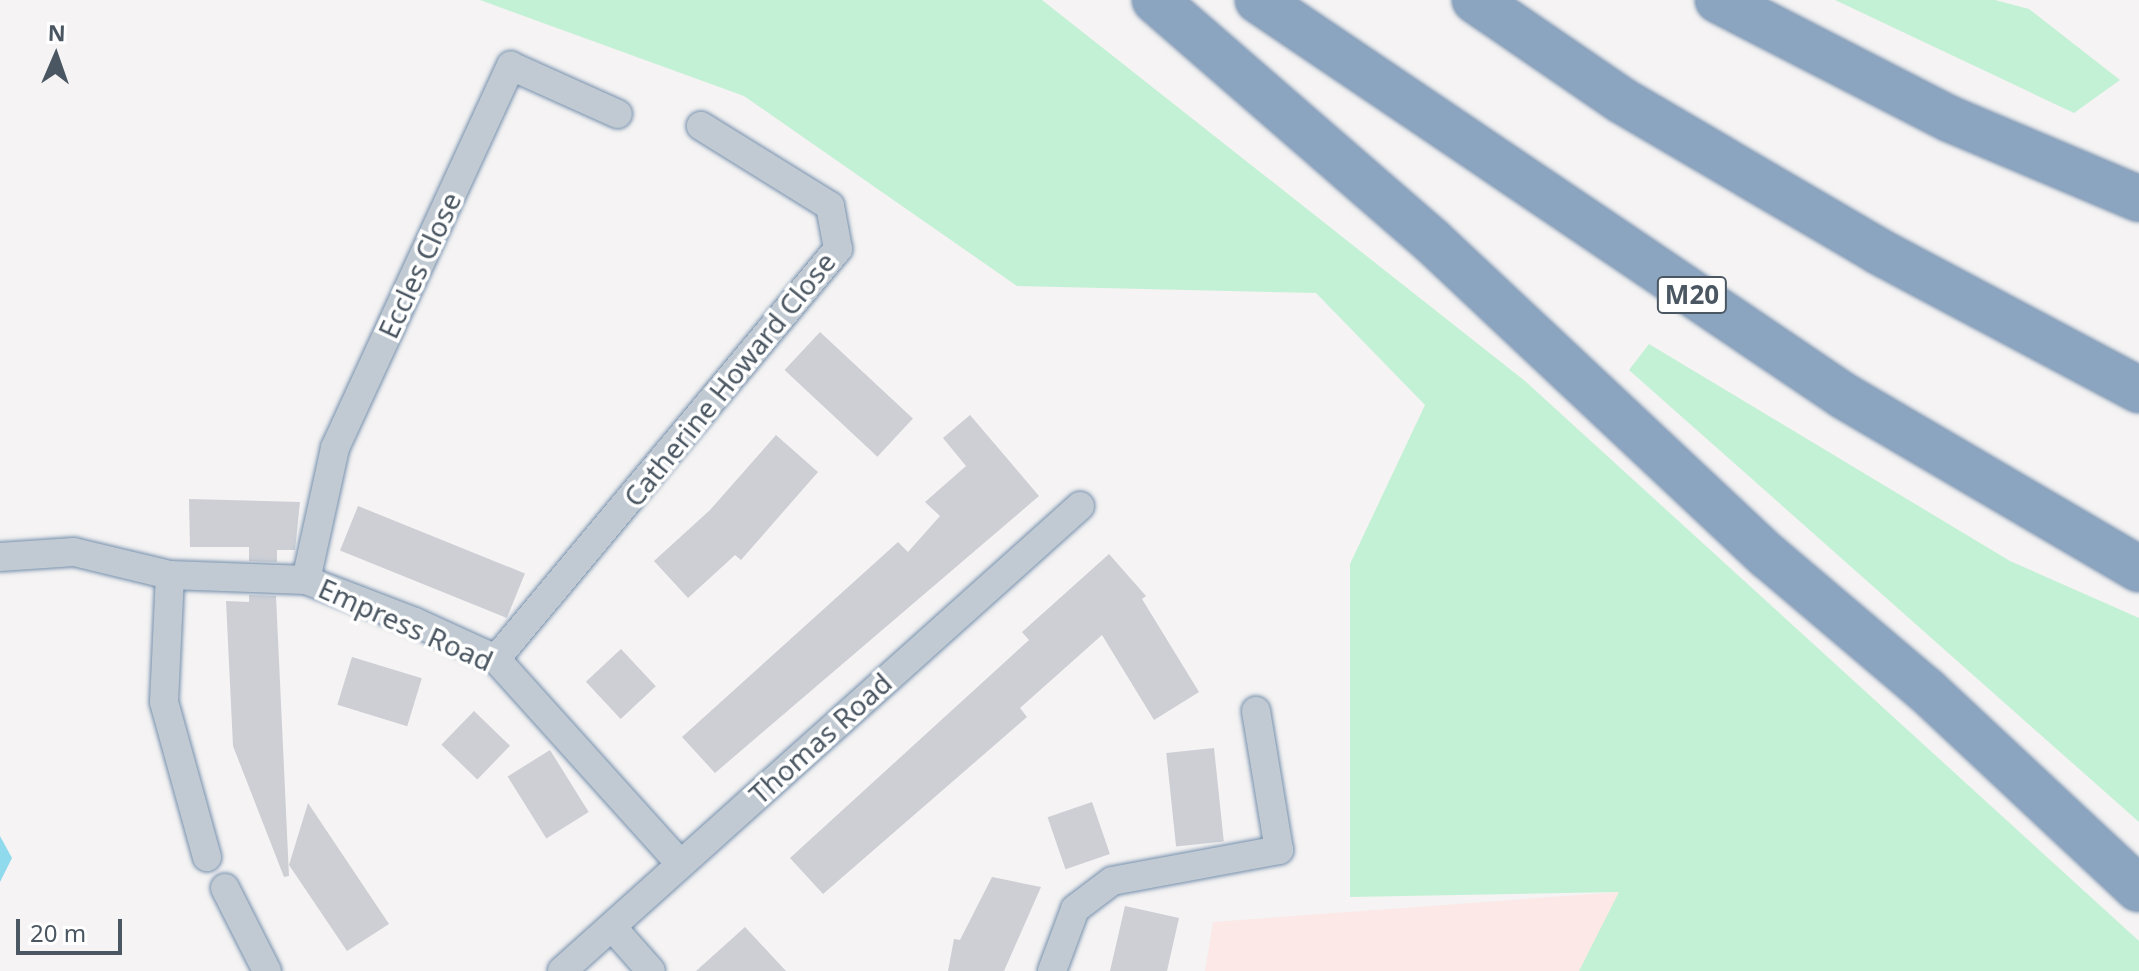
<!DOCTYPE html>
<html>
<head>
<meta charset="utf-8">
<style>
	body { margin:0 }
	#map { position:relative; width:2139px; height:971px; overflow:hidden; background:#f5f3f3; font-family:"Noto Sans",sans-serif }
	div>[style] { position:absolute }
	.medical>* { inset:0; background:#fce8e6 }
	.green>* { inset:0; background:#c3f1d5 }
	.water>* { inset:0; background:#90daee }
	.building>* { inset:0; background:#cdcfd5; transform-origin:0 0 }
	.roads { filter:drop-shadow(0 0 2px #7690ad) drop-shadow(0 0 2px #7690ad) }
	.minor>* { height:28px; margin:-14px; padding:0 14px; transform-origin:14px; border-radius:14px; background:#c1cad2 }
	.motorway>* { height:44px; margin:-22px; padding:0 22px; transform-origin:22px; border-radius:22px; background:#8ba5c1 }
	span { translate:-50% -50%; white-space:nowrap; text-align:center; line-height:1.15; -webkit-text-stroke:7px #fff; paint-order:stroke }
	.shield-label span { padding:2px 6px; background:#fff; border:2px solid; border-radius:6px; -webkit-text-stroke-width:0 }
	.shield-label { font-size:26px; color:#4a5661; font-weight:700 }
	.street-label { font-size:28px; color:#4a5661 }
	.north { position:absolute; left:16px; top:16px; width:80px; height:80px; -webkit-text-stroke:6px #fff; paint-order:stroke; rotate:2deg; font-size:22px; font-weight:700; line-height:32px; text-align:center; color:#4a5661 }
	.north::after { content:''; display:block; margin:auto; width:28px; height:36px; background:#4a5661; clip-path:polygon(50% 0,100% 100%,50% 72%,0 100%) }
	.scale { position:absolute; left:16px; top:919px; width:106px; height:36px; box-sizing:border-box; border:4px solid #4a5661; border-top:0; padding-left:10px; font-size:24px; line-height:28px; white-space:nowrap; color:#4a5661; -webkit-text-stroke:6px #fff; paint-order:stroke }
</style>
</head>
<body>
<div id="map">
	<div class="medical">
		<div style="clip-path:polygon(1620px 892px,1581px 971px,1205px 971px,1213px 922px)"></div>
	</div>
	<div class="green">
		<div style="clip-path:polygon(480px 0,1042px 0,1525px 381px,2139px 941px,2139px 971px,1579px 971px,1619px 892px,1350px 897px,1350px 564px,1425px 405px,1316px 293px,1017px 286px,744px 96px)"></div>
		<div style="clip-path:polygon(1835px 0,1995px 0,2029px 9px,2120px 80px,2074px 113px)"></div>
		<div style="clip-path:polygon(1649px 344px,2010px 561px,2139px 618px,2139px 822px,1629px 370px)"></div>
	</div>
	<div class="water">
		<div style="clip-path:polygon(0 836px,12px 858px,0 882px)"></div>
	</div>
	<div class="building">
		<div style="left:820px;top:332px;width:127px;height:52px;rotate:43deg"></div>
		<div style="clip-path:polygon(970px 415px,1039px 496px,715px 773px,682px 737px,898px 542px,908px 552px,940px 516px,925px 502px,966px 466px,943px 438px)"></div>
		<div style="clip-path:polygon(776px 435px,818px 472px,741px 560px,735px 555px,688px 598px,654px 561px,710px 510px)"></div>
		<div style="clip-path:polygon(189px 499px,300px 502px,295px 550px,277px 550px,277px 562px,249px 561px,249px 547px,190px 547px)"></div>
		<div style="left:358px;top:506px;width:180px;height:48px;rotate:22deg"></div>
		<div style="clip-path:polygon(1109px 554px,1146px 596px,1142px 599px,1199px 692px,1154px 720px,1102px 635px,1020px 708px,1027px 717px,823px 894px,790px 858px,1029px 640px,1022px 632px)"></div>
		<div style="clip-path:polygon(249px 595px,276px 596px,289px 876px,284px 877px,233px 746px,226px 601px,249px 602px)"></div>
		<div style="left:621px;top:649px;width:51px;height:48px;rotate:47deg"></div>
		<div style="left:352px;top:657px;width:73px;height:50px;rotate:17deg"></div>
		<div style="left:474px;top:711px;width:50px;height:47px;rotate:44deg"></div>
		<div style="left:1214px;top:748px;width:94px;height:48px;rotate:84deg"></div>
		<div style="left:550px;top:750px;width:73px;height:50px;rotate:58deg"></div>
		<div style="left:1092px;top:802px;width:55px;height:47px;rotate:71deg"></div>
		<div style="clip-path:polygon(308px 803px,389px 924px,347px 951px,289px 865px)"></div>
		<div style="clip-path:polygon(992px 877px,1041px 887px,1004px 971px,948px 971px,954px 939px,960px 940px)"></div>
		<div style="clip-path:polygon(1125px 906px,1179px 918px,1167px 971px,1110px 971px)"></div>
		<div style="clip-path:polygon(745px 927px,786px 971px,696px 971px)"></div>
	</div>
	<div class="roads">
		<div class="minor">
			<div style="left:0;top:557px;width:74px;rotate:-3.9deg"></div>
			<div style="left:74px;top:552px;width:99px;rotate:13.5deg"></div>
			<div style="left:170px;top:575px;width:136px;rotate:2.1deg"></div>
			<div style="left:306px;top:580px;width:117px;rotate:21.1deg"></div>
			<div style="left:415px;top:622px;width:89px;rotate:24.6deg"></div>
			<div style="left:496px;top:659px;width:275px;rotate:48deg"></div>
			<div style="left:170px;top:575px;width:127px;rotate:92.7deg"></div>
			<div style="left:164px;top:702px;width:161px;rotate:74.5deg"></div>
			<div style="left:306px;top:580px;width:135px;rotate:-77.6deg"></div>
			<div style="left:335px;top:448px;width:421px;rotate:-65.3deg"></div>
			<div style="left:511px;top:66px;width:117px;rotate:24.2deg"></div>
			<div style="left:496px;top:659px;width:534px;rotate:-50.17deg"></div>
			<div style="left:838px;top:249px;width:44px;rotate:-100.5deg"></div>
			<div style="left:830px;top:206px;width:152px;rotate:-148.2deg"></div>
			<div style="left:225px;top:888px;width:93px;rotate:63.2deg"></div>
			<div style="left:613px;top:928px;width:57px;rotate:48.5deg"></div>
			<div style="left:562px;top:971px;width:696px;rotate:-41.91deg"></div>
			<div style="left:1052px;top:971px;width:66px;rotate:-69.6deg"></div>
			<div style="left:1075px;top:909px;width:46px;rotate:-37.1deg"></div>
			<div style="left:1112px;top:881px;width:170px;rotate:-10.5deg"></div>
			<div style="left:1279px;top:850px;width:141px;rotate:-99.4deg"></div>
		</div>
		<div class="motorway">
			<div style="left:1155px;top:0;width:366px;rotate:41deg"></div>
			<div style="left:1431px;top:240px;width:463px;rotate:43.2deg"></div>
			<div style="left:1769px;top:557px;width:206px;rotate:40.3deg"></div>
			<div style="left:1926px;top:690px;width:291px;rotate:43.1deg"></div>
			<div style="left:1258px;top:0;width:707px;rotate:34.05deg"></div>
			<div style="left:1844px;top:396px;width:342px;rotate:30.4deg"></div>
			<div style="left:1475px;top:0;width:177px;rotate:34.4deg"></div>
			<div style="left:1621px;top:100px;width:298px;rotate:30.4deg"></div>
			<div style="left:1878px;top:251px;width:296px;rotate:28deg"></div>
			<div style="left:1718px;top:0;width:261px;rotate:27.2deg"></div>
			<div style="left:1950px;top:119px;width:205px;rotate:22.9deg"></div>
		</div>
	</div>
	<div class="shield-label">
		<span style="left:1692px;top:295px">M20</span>
	</div>
	<div class="street-label">
		<span style="left:419px;top:265px;rotate:-65deg">Eccles Close</span>
		<span style="left:729px;top:379px;rotate:-51deg">Catherine Howard Close</span>
		<span style="left:406px;top:624px;rotate:24deg">Empress Road</span>
		<span style="left:820px;top:738px;rotate:-42deg">Thomas Road</span>
	</div>
	<div class="north">N</div>
	<div class="scale">20 m</div>
</div>
</body>
</html>
